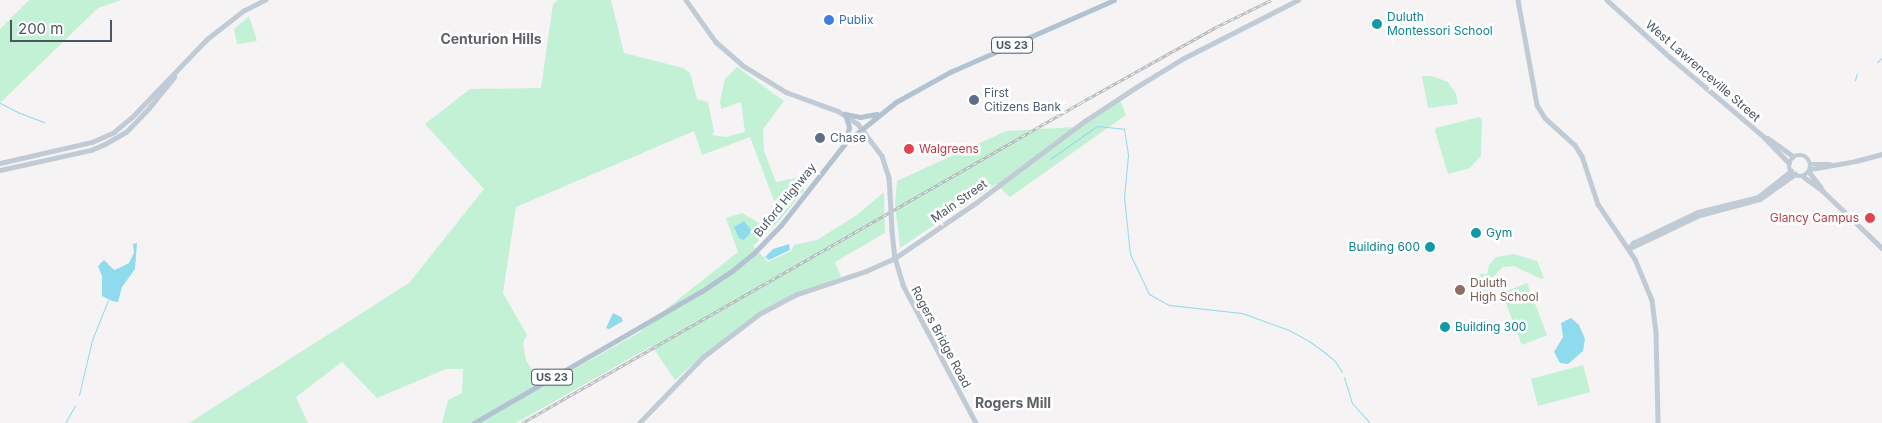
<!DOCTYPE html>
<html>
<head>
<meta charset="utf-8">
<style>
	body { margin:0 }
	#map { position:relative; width:1882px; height:423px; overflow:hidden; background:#f5f3f3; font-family:Inter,sans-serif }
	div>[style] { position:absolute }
	.green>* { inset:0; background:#c3f1d5; transform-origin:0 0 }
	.water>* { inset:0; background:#90daee }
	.stream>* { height:1px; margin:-0.5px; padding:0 0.5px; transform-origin:0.5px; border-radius:0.5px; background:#90daee }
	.secondary>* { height:4.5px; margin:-2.25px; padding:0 2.25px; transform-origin:2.25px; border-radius:2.25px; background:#c1cbd6 }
	.secondary>.ring { margin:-2.25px; padding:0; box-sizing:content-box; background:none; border:4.5px solid #c1cbd6; border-radius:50% }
	.primary>* { height:5px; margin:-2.5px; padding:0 2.5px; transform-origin:2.5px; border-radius:2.5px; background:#b3c2d1 }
	.rail>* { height:3px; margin-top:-1.5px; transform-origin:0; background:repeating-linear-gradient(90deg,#fff 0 4px,#b5b8bd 0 8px); box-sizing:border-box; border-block:1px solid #b5b8bd }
	.secondary-bridge>* { height:4.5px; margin:-2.25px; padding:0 2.25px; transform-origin:2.25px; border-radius:2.25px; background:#c1cbd6 }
	.dots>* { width:14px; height:14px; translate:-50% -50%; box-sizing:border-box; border:2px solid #fff; border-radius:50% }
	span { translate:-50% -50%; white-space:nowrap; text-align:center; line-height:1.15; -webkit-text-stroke:5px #fff; paint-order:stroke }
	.shield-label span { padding:1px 4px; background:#fff; border:1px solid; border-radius:4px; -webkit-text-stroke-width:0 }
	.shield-label { font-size:11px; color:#4a5661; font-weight:700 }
	.culture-label { font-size:12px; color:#0d838f }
	.left { translate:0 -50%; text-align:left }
	.right { translate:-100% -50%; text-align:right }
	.shop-label { font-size:12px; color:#366cbe }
	.street-label { font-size:12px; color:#4a5661 }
	.service-label { font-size:12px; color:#4e5e75 }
	.health-label { font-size:12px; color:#be3a42 }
	.education-label { font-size:12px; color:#785e54 }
	.neighbourhood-label { font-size:14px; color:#5f6368; font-weight:700 }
	.scale { position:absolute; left:10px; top:20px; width:102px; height:22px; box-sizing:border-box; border:2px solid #4a5661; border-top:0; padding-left:6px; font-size:15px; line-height:18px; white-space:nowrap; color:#4a5661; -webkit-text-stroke:4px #fff; paint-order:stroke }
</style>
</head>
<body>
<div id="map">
	<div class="green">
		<div style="clip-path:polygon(29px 0,121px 0,98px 8px,0 103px,0 29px)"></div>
		<div style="clip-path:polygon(evenodd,558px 0,611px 0,624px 53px,683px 68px,690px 73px,697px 99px,708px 102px,714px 132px,712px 135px,726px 137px,745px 132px,741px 102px,721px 109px,720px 101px,725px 79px,737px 67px,784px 101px,763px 129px,764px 151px,776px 182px,800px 177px,804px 191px,778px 222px,753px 246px,768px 262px,791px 251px,794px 245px,817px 240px,857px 215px,884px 192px,885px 233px,835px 262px,841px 277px,770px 306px,705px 353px,675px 380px,652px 346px,516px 423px,442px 423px,448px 400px,462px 393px,463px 369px,446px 369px,377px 398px,342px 362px,296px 397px,308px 423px,189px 423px,409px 283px,484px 189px,425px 124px,470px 89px,541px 88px,553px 4px,558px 0,694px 131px,702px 155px,750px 137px,775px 203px,761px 224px,742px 213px,726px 218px,738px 252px,641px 329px,642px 331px,542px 387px,526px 360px,523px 343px,527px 335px,503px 293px,516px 207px,694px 131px)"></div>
		<div style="clip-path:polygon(249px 16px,257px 41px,237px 44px,234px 29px)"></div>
		<div style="clip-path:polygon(1422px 76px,1432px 76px,1448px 82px,1456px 94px,1458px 104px,1428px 108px)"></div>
		<div style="clip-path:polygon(1120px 100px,1126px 115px,1010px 197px,996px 184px,900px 248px,895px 204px,897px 181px,1006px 131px,1075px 127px)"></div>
		<div style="clip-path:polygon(1479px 117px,1482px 120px,1481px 156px,1470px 168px,1448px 174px,1435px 131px,1436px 128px)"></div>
		<div style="clip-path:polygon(1514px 254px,1537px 261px,1544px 278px,1541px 279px,1514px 266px,1503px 267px,1494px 276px,1490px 298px,1483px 295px,1480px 274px,1487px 274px,1489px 265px,1496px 257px)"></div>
		<div style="left:1527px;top:283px;width:56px;height:27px;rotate:69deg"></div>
		<div style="left:1583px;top:365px;width:28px;height:54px;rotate:75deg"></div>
	</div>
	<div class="water">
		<div style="clip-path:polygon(744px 221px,752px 231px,744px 240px,739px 238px,734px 227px)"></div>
		<div style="clip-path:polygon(137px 243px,135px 269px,122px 287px,118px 302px,112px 301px,102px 296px,102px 276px,98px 266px,104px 260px,114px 270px,117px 269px,129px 263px,134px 253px,133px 244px)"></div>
		<div style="clip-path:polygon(789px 244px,790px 250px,769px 260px,765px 257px,773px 249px)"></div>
		<div style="clip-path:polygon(613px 313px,621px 317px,623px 321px,609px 329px,606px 328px)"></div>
		<div style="clip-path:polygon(1571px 318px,1579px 325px,1585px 339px,1583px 351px,1568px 364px,1560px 363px,1554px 352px,1563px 337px,1561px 323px)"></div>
	</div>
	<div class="stream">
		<div style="left:1877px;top:62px;width:6px;rotate:-39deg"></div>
		<div style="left:1855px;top:80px;width:7px;rotate:-74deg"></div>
		<div style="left:0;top:103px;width:22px;rotate:27deg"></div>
		<div style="left:20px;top:113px;width:26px;rotate:21deg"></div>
		<div style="left:1050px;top:159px;width:57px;rotate:-35.1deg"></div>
		<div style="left:1097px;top:126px;width:27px;rotate:6deg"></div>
		<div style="left:1124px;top:129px;width:26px;rotate:81deg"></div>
		<div style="left:1128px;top:155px;width:42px;rotate:95.4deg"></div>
		<div style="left:1124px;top:197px;width:57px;rotate:84deg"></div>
		<div style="left:1130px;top:254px;width:44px;rotate:64.6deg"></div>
		<div style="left:1149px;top:294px;width:23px;rotate:29deg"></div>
		<div style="left:1169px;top:305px;width:73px;rotate:6.3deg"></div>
		<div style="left:1242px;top:313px;width:50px;rotate:19.9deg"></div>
		<div style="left:1289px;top:330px;width:23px;rotate:29deg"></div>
		<div style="left:1309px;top:341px;width:19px;rotate:36deg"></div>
		<div style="left:1324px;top:352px;width:14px;rotate:39deg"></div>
		<div style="left:1335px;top:361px;width:13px;rotate:58deg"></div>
		<div style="left:1344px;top:377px;width:27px;rotate:73deg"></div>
		<div style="left:1352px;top:403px;width:27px;rotate:48deg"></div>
		<div style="left:79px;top:395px;width:57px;rotate:-76.7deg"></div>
		<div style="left:92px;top:340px;width:43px;rotate:-68.2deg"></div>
		<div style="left:65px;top:423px;width:20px;rotate:-60deg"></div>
	</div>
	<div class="secondary">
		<div style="left:686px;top:0;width:52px;rotate:54.5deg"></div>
		<div style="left:716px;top:42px;width:35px;rotate:41deg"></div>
		<div style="left:742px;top:65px;width:52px;rotate:31.5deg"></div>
		<div style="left:786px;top:92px;width:55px;rotate:20.1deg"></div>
		<div style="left:838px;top:111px;width:24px;rotate:33deg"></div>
		<div style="left:858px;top:124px;width:40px;rotate:53deg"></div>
		<div style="left:882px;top:156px;width:23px;rotate:72deg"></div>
		<div style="left:889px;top:178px;width:15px;rotate:86deg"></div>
		<div style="left:1518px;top:0;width:107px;rotate:79.7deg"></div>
		<div style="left:1537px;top:105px;width:15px;rotate:58deg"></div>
		<div style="left:1545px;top:118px;width:40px;rotate:42deg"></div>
		<div style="left:1575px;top:145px;width:13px;rotate:58deg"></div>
		<div style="left:1582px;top:156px;width:51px;rotate:71.6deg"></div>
		<div style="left:1598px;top:204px;width:66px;rotate:56.1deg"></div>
		<div style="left:1635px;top:259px;width:44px;rotate:67.5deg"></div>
		<div style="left:1652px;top:300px;width:32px;rotate:83deg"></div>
		<div style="left:1656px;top:332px;width:91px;rotate:88.7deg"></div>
		<div style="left:1607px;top:0;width:86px;rotate:42.2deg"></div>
		<div style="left:1671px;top:58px;width:122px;rotate:40.3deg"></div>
		<div style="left:1764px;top:137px;width:36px;rotate:46deg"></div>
		<div style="left:1768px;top:138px;width:31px;rotate:36deg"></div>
		<div class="ring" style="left:1789px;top:155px;width:17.5px;height:17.5px"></div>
		<div style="left:0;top:163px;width:94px;rotate:-12.9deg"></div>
		<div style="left:92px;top:142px;width:24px;rotate:-24deg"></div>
		<div style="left:114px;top:132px;width:23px;rotate:-40deg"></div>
		<div style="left:132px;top:117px;width:108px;rotate:-46.1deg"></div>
		<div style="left:207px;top:39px;width:46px;rotate:-37.9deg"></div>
		<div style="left:243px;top:11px;width:25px;rotate:-27deg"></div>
		<div style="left:1810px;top:164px;width:20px"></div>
		<div style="left:1811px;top:169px;width:46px;rotate:-10.1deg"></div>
		<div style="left:1856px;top:161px;width:27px;rotate:-15deg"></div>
		<div style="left:0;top:170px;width:93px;rotate:-12.4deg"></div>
		<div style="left:91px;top:150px;width:15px;rotate:-23deg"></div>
		<div style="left:105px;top:144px;width:24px;rotate:-30deg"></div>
		<div style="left:126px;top:132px;width:33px;rotate:-46deg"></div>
		<div style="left:149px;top:108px;width:40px;rotate:-51deg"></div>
		<div style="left:1810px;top:173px;width:18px;rotate:52deg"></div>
		<div style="left:1804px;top:177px;width:24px;rotate:36deg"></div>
		<div style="left:1823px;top:191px;width:82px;rotate:44deg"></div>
		<div style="left:892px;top:231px;width:27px;rotate:84deg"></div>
		<div style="left:895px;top:258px;width:28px;rotate:73deg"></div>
		<div style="left:903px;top:285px;width:156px;rotate:62.1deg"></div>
		<div style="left:1628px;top:249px;width:80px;rotate:-25.3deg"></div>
		<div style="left:1700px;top:215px;width:62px;rotate:-14.9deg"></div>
		<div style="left:1760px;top:199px;width:43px;rotate:-35.5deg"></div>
		<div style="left:1628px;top:249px;width:8px;rotate:-50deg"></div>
		<div style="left:1633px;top:243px;width:72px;rotate:-25.5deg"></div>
		<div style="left:1698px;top:212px;width:62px;rotate:-14deg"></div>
		<div style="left:1758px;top:197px;width:42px;rotate:-38.2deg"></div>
		<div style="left:639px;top:423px;width:92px;rotate:-45.9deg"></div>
		<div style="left:703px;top:357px;width:71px;rotate:-37.5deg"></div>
		<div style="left:759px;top:314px;width:41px;rotate:-27.8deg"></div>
		<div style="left:795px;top:295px;width:75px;rotate:-18.7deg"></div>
		<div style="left:866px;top:271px;width:32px;rotate:-24deg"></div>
		<div style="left:895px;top:258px;width:99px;rotate:-34.3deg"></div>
		<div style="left:977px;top:202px;width:135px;rotate:-36.9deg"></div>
		<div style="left:1085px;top:121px;width:60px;rotate:-33.4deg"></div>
		<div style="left:1135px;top:88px;width:57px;rotate:-31.5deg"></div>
		<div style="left:1184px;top:58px;width:128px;rotate:-27deg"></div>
	</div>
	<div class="primary">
		<div style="left:846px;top:141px;width:14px;rotate:-78deg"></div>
		<div style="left:849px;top:127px;width:14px;rotate:-107deg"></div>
		<div style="left:845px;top:114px;width:15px;rotate:11deg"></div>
		<div style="left:860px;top:117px;width:17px;rotate:-10deg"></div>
		<div style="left:474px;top:423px;width:263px;rotate:-30.1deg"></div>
		<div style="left:702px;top:291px;width:37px;rotate:-34deg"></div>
		<div style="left:733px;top:270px;width:26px;rotate:-39deg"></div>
		<div style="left:753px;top:254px;width:40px;rotate:-46deg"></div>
		<div style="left:781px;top:225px;width:105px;rotate:-51.9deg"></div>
		<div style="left:846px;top:142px;width:64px;rotate:-38.7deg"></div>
		<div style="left:896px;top:102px;width:62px;rotate:-29.1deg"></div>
		<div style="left:950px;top:72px;width:179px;rotate:-23.7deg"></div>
	</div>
	<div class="rail">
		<div style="left:522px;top:423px;width:645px;rotate:-29.82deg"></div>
		<div style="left:1082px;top:102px;width:154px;rotate:-29.2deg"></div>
		<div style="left:1216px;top:27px;width:61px;rotate:-26.1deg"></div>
	</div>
	<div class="secondary-bridge">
		<div style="left:890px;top:193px;width:38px;rotate:87deg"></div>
	</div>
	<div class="dots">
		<div style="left:829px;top:20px;background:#3f7fe0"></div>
		<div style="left:1377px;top:24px;background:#0f9aa8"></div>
		<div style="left:974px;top:100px;background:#5c6f8a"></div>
		<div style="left:820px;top:138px;background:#5c6f8a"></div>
		<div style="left:909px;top:149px;background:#e0444e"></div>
		<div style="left:1870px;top:218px;background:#e0444e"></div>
		<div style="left:1476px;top:233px;background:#0f9aa8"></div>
		<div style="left:1430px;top:247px;background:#0f9aa8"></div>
		<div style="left:1460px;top:290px;background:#8d6e63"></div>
		<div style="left:1445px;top:327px;background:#0f9aa8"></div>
	</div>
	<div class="shield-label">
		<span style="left:1012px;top:45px">US 23</span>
		<span style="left:552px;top:377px">US 23</span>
	</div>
	<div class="culture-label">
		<span class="left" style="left:1387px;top:24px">Duluth<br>Montessori School</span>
		<span class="left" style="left:1486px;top:233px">Gym</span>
		<span class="right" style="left:1420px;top:247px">Building 600</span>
		<span class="left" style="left:1455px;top:327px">Building 300</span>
	</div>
	<div class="shop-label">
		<span class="left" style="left:839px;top:20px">Publix</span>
	</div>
	<div class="street-label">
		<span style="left:1703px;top:71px;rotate:41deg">West Lawrenceville Street</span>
		<span style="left:785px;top:200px;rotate:-51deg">Buford Highway</span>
		<span style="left:959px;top:201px;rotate:-35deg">Main Street</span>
		<span style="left:941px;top:337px;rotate:62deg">Rogers Bridge Road</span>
	</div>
	<div class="service-label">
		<span class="left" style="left:984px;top:100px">First<br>Citizens Bank</span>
		<span class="left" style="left:830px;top:138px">Chase</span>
	</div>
	<div class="health-label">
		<span class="left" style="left:919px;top:149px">Walgreens</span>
		<span class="right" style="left:1859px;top:218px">Glancy Campus</span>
	</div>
	<div class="education-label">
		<span class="left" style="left:1470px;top:290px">Duluth<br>High School</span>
	</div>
	<div class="neighbourhood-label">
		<span style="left:491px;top:39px">Centurion Hills</span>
		<span style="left:1013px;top:403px">Rogers Mill</span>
	</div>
	<div class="scale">200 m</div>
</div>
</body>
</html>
